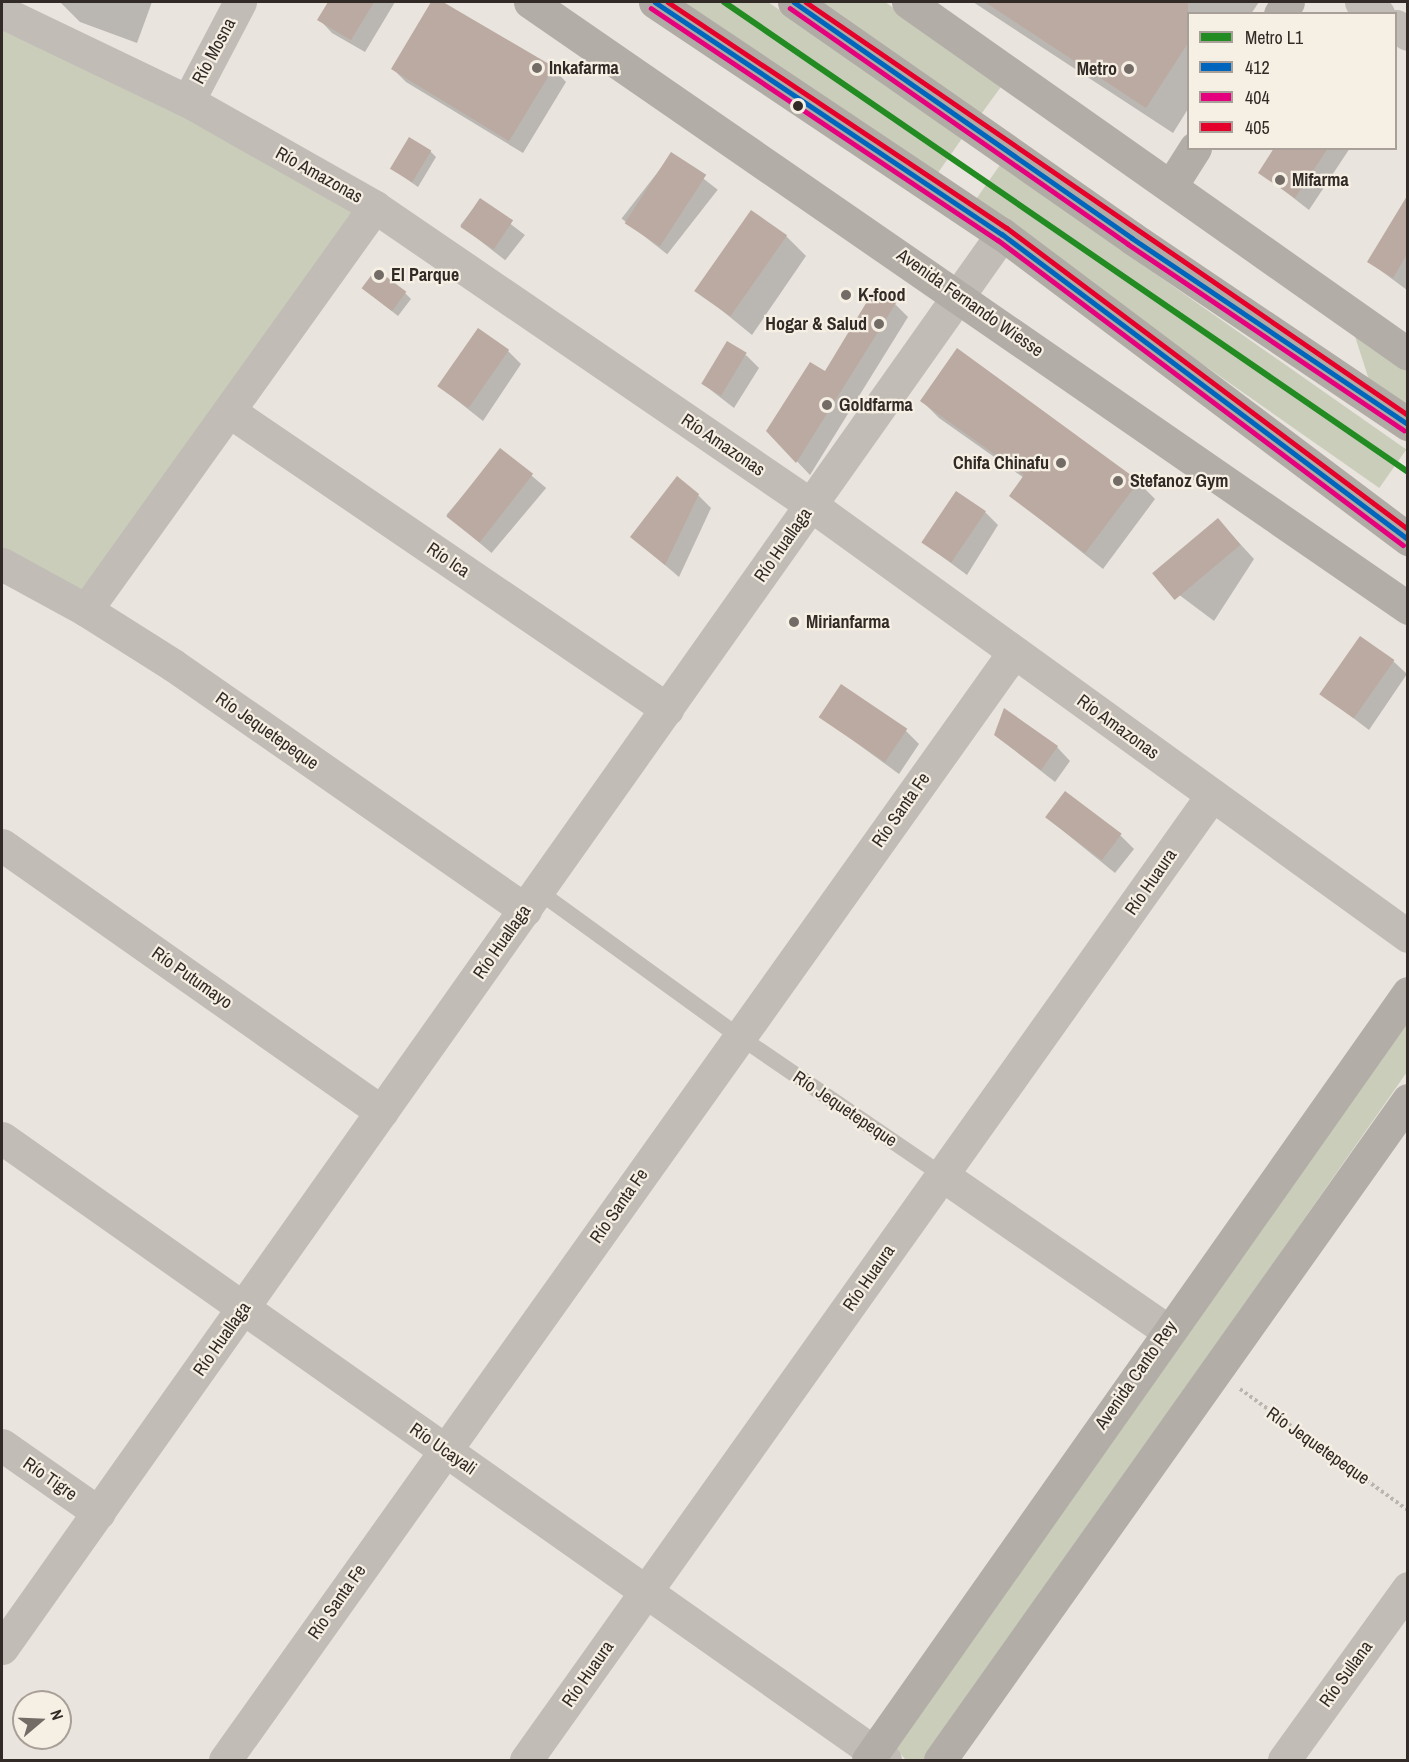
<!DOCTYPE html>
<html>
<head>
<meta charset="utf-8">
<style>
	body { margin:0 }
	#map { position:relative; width:1409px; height:1762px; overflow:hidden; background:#e9e4de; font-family:"Archivo Narrow",sans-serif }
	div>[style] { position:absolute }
	.green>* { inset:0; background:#c9cdb9; transform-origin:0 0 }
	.shadow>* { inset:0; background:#0003; transform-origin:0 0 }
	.building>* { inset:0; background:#bbaaa1; transform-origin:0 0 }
	.path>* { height:4px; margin-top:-2px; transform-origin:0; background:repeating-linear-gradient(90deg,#bbb5b0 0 3px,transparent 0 6px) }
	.lane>* { height:16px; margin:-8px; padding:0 8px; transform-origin:8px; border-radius:8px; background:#c2bcb7 }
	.street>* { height:33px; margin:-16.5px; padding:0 16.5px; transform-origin:16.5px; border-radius:16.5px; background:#c2bcb7 }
	.secondary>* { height:33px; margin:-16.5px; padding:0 16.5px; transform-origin:16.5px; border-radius:16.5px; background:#b3ada8 }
	.primary>* { height:33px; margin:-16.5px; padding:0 16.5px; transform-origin:16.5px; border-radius:16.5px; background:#b1aba6 }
	.bus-1>* { height:4.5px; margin:-2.25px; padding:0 2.25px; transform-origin:2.25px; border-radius:2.25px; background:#0065bd }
	.bus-2>* { height:4.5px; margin:-2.25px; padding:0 2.25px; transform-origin:2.25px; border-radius:2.25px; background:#e5007d }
	.bus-3>* { height:4.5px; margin:-2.25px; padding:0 2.25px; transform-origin:2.25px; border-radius:2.25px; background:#e4002b }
	.metro-1>* { height:6px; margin:-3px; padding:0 3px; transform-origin:3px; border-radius:3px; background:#228b22 }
	.dots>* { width:16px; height:16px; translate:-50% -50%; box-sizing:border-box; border:3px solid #f6efe4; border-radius:50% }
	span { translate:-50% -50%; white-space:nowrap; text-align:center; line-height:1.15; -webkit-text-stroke:4.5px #f6efe4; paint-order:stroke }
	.street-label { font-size:18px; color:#322a26 }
	.poi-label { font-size:18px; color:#322a26; font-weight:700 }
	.left { translate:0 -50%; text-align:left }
	.right { translate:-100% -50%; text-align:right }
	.frame { position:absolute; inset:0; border:3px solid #322a26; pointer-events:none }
	.legend { position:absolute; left:1187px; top:12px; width:210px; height:138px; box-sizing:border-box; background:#f6efe4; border:2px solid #a8a098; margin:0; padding:8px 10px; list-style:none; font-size:18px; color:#322a26 }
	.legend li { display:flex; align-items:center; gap:12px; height:30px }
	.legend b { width:30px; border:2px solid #a8a098 }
	.north { position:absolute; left:12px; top:1690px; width:60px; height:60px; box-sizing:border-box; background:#f6efe4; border:2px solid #a8a098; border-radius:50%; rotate:71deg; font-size:16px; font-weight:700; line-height:24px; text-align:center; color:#322a26 }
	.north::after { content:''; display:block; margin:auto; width:21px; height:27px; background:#726b66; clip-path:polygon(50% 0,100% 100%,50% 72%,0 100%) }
</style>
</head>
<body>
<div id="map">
	<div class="green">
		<div style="clip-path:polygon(676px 2px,768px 2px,963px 137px,935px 177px)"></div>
		<div style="clip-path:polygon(813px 2px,885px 2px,1003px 84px,979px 117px)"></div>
		<div style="clip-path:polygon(2px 12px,375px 207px,86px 610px,2px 564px)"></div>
		<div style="left:1000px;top:165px;width:496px;height:47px;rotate:35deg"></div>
		<div style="clip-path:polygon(1353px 330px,1407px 368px,1407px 411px,1371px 386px)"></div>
		<div style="clip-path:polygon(1407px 1015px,1407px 1072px,928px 1756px,922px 1760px,906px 1760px,894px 1747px)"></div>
	</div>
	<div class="shadow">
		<div style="clip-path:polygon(60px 2px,152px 2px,137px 43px,80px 22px)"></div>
		<div style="clip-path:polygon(330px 2px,395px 2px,365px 52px,332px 33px,319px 19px)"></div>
		<div style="clip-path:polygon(432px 2px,440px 2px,553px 68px,566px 82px,523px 153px,406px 82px,393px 69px)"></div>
		<div style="clip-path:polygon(973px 2px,1259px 2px,1251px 14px,1188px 14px,1188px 109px,1173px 133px)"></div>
		<div style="clip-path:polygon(1276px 148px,1350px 148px,1309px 210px,1260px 172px)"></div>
		<div style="clip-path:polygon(430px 151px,436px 157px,418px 187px,392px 169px)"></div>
		<div style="left:672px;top:154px;width:58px;height:82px;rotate:38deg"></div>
		<div style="clip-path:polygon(1408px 199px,1408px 288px,1407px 290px,1369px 262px)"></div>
		<div style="left:480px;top:200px;width:57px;height:32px;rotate:38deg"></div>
		<div style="clip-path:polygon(786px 236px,806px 256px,752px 335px,698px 291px)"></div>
		<div style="clip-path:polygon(405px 293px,411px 299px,398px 316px,370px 294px)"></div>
		<div style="clip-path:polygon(895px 304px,908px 317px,810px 475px,768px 431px)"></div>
		<div style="clip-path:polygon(508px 351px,521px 364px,483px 421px,440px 387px)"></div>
		<div style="clip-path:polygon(746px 355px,759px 368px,734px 408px,703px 384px)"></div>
		<div style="clip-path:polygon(922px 401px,1138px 482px,1155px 499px,1103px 569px,1011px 496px,1024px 478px,939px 418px)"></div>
		<div style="left:501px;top:450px;width:59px;height:85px;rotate:40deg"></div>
		<div style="clip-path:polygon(698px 495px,711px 508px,679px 577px,632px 537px)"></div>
		<div style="clip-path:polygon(985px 512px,998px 525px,967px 575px,925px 544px)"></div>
		<div style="clip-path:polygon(1219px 521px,1254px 559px,1214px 621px,1174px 591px)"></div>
		<div style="clip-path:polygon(1393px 661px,1407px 674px,1369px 730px,1323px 695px)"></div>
		<div style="clip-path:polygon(821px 717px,906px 731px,919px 744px,899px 774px)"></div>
		<div style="clip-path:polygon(995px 735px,1057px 747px,1070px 761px,1055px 782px)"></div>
		<div style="clip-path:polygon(1046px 817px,1121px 836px,1134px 849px,1115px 873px)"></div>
	</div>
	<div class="building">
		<div style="clip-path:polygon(328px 2px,374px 2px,351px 40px,317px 20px)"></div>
		<div style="clip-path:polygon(431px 2px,443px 2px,554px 67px,509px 141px,391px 69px)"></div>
		<div style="clip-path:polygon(985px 2px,1188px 2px,1188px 43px,1146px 108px)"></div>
		<div style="left:409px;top:137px;width:26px;height:37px;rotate:31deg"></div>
		<div style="clip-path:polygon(1274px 148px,1328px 148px,1295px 198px,1258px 173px)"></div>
		<div style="left:671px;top:152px;width:42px;height:85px;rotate:33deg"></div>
		<div style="clip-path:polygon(1407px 196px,1407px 254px,1393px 278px,1367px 262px)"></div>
		<div style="left:480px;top:198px;width:40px;height:35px;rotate:34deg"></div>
		<div style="left:751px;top:210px;width:44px;height:99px;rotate:35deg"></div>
		<div style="left:376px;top:269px;width:38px;height:24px;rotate:37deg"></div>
		<div style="clip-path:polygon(874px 290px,896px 303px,796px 463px,766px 431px,810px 362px,825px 371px)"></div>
		<div style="left:478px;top:328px;width:38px;height:71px;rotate:35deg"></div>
		<div style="left:727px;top:341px;width:23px;height:50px;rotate:31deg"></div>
		<div style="clip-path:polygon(957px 348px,1139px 481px,1085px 553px,1009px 496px,1024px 475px,920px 401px)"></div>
		<div style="left:500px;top:448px;width:42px;height:87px;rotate:38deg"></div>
		<div style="clip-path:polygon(677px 476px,699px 494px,665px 565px,630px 537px)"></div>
		<div style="left:956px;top:491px;width:36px;height:62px;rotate:34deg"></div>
		<div style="left:1218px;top:518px;width:35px;height:86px;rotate:50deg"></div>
		<div style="left:1360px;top:636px;width:42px;height:71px;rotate:35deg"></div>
		<div style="left:841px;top:684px;width:80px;height:40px;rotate:34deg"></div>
		<div style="clip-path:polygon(1004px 708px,1058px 746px,1041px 770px,994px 735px)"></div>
		<div style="left:1065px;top:791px;width:71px;height:33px;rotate:37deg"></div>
	</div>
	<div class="path">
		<div style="left:1240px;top:1389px;width:207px;rotate:35.8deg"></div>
	</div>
	<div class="lane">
		<div style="left:538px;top:891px;width:249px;rotate:35.9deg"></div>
		<div style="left:740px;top:1037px;width:245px;rotate:34.3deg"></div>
	</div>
	<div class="street">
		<div style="left:1361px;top:2px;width:21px;rotate:35deg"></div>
		<div style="left:2px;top:12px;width:206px;rotate:25.6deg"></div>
		<div style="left:188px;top:101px;width:215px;rotate:29.5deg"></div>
		<div style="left:375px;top:207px;width:528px;rotate:34.35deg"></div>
		<div style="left:811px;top:505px;width:736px;rotate:35.83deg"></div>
		<div style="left:1396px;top:26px;width:14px;rotate:34deg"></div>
		<div style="left:188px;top:101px;width:112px;rotate:-62.3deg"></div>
		<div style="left:229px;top:411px;width:530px;rotate:34.23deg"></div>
		<div style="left:2px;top:564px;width:96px;rotate:28.7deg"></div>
		<div style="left:86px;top:610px;width:103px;rotate:32.3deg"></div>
		<div style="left:173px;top:665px;width:429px;rotate:34.8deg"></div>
		<div style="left:86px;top:610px;width:496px;rotate:-54.4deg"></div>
		<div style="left:2px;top:845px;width:464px;rotate:35.1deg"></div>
		<div style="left:2px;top:1138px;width:1080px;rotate:35.16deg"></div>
		<div style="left:942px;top:1175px;width:259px;rotate:34.6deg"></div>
		<div style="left:2px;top:1445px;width:118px;rotate:35deg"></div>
		<div style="left:2px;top:1648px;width:1732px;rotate:-54.73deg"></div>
		<div style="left:225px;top:1760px;width:1360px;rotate:-54.55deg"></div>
		<div style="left:526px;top:1760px;width:1184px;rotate:-54.59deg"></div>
		<div style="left:1284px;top:1760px;width:212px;rotate:-54.2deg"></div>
	</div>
	<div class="secondary">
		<div style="left:530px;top:2px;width:1067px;rotate:34.61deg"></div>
		<div style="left:908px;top:2px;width:611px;rotate:35.15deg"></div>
		<div style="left:1280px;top:14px;width:14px;rotate:-56deg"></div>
		<div style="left:1171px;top:186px;width:45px;rotate:-57.7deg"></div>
		<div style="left:868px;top:1760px;width:938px;rotate:-54.85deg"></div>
		<div style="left:940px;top:1760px;width:809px;rotate:-54.66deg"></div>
	</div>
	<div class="primary">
		<div style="left:655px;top:2px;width:417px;rotate:33.8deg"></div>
		<div style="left:1002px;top:234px;width:508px;rotate:36.92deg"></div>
		<div style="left:794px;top:2px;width:412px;rotate:34.9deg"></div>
		<div style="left:1132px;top:238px;width:333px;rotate:34deg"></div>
	</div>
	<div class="bus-1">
		<div style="left:655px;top:2px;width:417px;rotate:33.8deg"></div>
		<div style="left:1002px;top:234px;width:508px;rotate:36.92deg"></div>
		<div style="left:794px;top:2px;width:412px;rotate:34.9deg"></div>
		<div style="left:1132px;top:238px;width:333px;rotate:34deg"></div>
	</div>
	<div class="bus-2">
		<div style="left:651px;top:8px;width:417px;rotate:33.8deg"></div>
		<div style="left:998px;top:240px;width:507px;rotate:36.98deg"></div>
		<div style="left:790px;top:8px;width:412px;rotate:34.9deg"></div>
		<div style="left:1128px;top:244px;width:333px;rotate:34deg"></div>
	</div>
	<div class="bus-3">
		<div style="left:668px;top:2px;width:407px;rotate:33.7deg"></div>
		<div style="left:1007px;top:228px;width:501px;rotate:36.89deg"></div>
		<div style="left:806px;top:2px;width:730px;rotate:34.45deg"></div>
	</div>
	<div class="metro-1">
		<div style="left:724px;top:2px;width:830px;rotate:34.49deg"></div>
	</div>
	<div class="dots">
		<div style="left:537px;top:68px;background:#726b66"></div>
		<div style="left:1129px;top:69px;background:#726b66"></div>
		<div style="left:798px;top:106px;background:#322a26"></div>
		<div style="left:1280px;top:180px;background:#726b66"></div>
		<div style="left:379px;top:275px;background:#726b66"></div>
		<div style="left:846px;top:295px;background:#726b66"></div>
		<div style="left:879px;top:324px;background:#726b66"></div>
		<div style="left:827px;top:405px;background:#726b66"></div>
		<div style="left:1061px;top:463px;background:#726b66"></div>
		<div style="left:1118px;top:481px;background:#726b66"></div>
		<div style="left:794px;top:622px;background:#726b66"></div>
	</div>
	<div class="street-label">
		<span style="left:214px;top:51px;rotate:-62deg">Río Mosna</span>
		<span style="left:319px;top:175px;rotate:29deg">Río Amazonas</span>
		<span style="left:970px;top:303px;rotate:35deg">Avenida Fernando Wiesse</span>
		<span style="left:723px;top:445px;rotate:34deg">Río Amazonas</span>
		<span style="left:783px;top:545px;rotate:-55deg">Río Huallaga</span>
		<span style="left:448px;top:560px;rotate:34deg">Río Ica</span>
		<span style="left:1118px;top:727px;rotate:36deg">Río Amazonas</span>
		<span style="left:267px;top:731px;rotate:35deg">Río Jequetepeque</span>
		<span style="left:901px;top:810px;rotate:-55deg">Río Santa Fe</span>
		<span style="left:1151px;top:882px;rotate:-55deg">Río Huaura</span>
		<span style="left:502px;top:942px;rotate:-55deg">Río Huallaga</span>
		<span style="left:192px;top:978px;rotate:35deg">Río Putumayo</span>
		<span style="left:845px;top:1109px;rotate:34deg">Río Jequetepeque</span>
		<span style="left:619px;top:1206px;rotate:-55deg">Río Santa Fe</span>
		<span style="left:869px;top:1278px;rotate:-55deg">Río Huaura</span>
		<span style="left:222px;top:1339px;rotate:-55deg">Río Huallaga</span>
		<span style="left:1136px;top:1375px;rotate:-55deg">Avenida Canto Rey</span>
		<span style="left:1318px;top:1446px;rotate:35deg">Río Jequetepeque</span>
		<span style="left:443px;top:1449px;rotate:35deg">Río Ucayali</span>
		<span style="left:50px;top:1479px;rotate:35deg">Río Tigre</span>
		<span style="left:337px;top:1602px;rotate:-55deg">Río Santa Fe</span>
		<span style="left:588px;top:1674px;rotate:-55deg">Río Huaura</span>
		<span style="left:1346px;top:1674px;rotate:-54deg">Río Sullana</span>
	</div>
	<div class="poi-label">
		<span class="left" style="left:549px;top:68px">Inkafarma</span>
		<span class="right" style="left:1117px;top:69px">Metro</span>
		<span class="left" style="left:1292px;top:180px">Mifarma</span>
		<span class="left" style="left:391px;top:275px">El Parque</span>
		<span class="left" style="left:858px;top:295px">K-food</span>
		<span class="right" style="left:867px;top:324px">Hogar &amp; Salud</span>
		<span class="left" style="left:839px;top:405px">Goldfarma</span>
		<span class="right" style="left:1049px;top:463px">Chifa Chinafu</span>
		<span class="left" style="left:1130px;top:481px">Stefanoz Gym</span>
		<span class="left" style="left:806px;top:622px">Mirianfarma</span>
	</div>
	<div class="frame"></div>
	<ul class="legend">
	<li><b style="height:8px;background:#228b22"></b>Metro L1</li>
	<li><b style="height:8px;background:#0065bd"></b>412</li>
	<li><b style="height:8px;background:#e5007d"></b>404</li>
	<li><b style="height:8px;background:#e4002b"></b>405</li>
	</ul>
	<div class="north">N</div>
</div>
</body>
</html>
